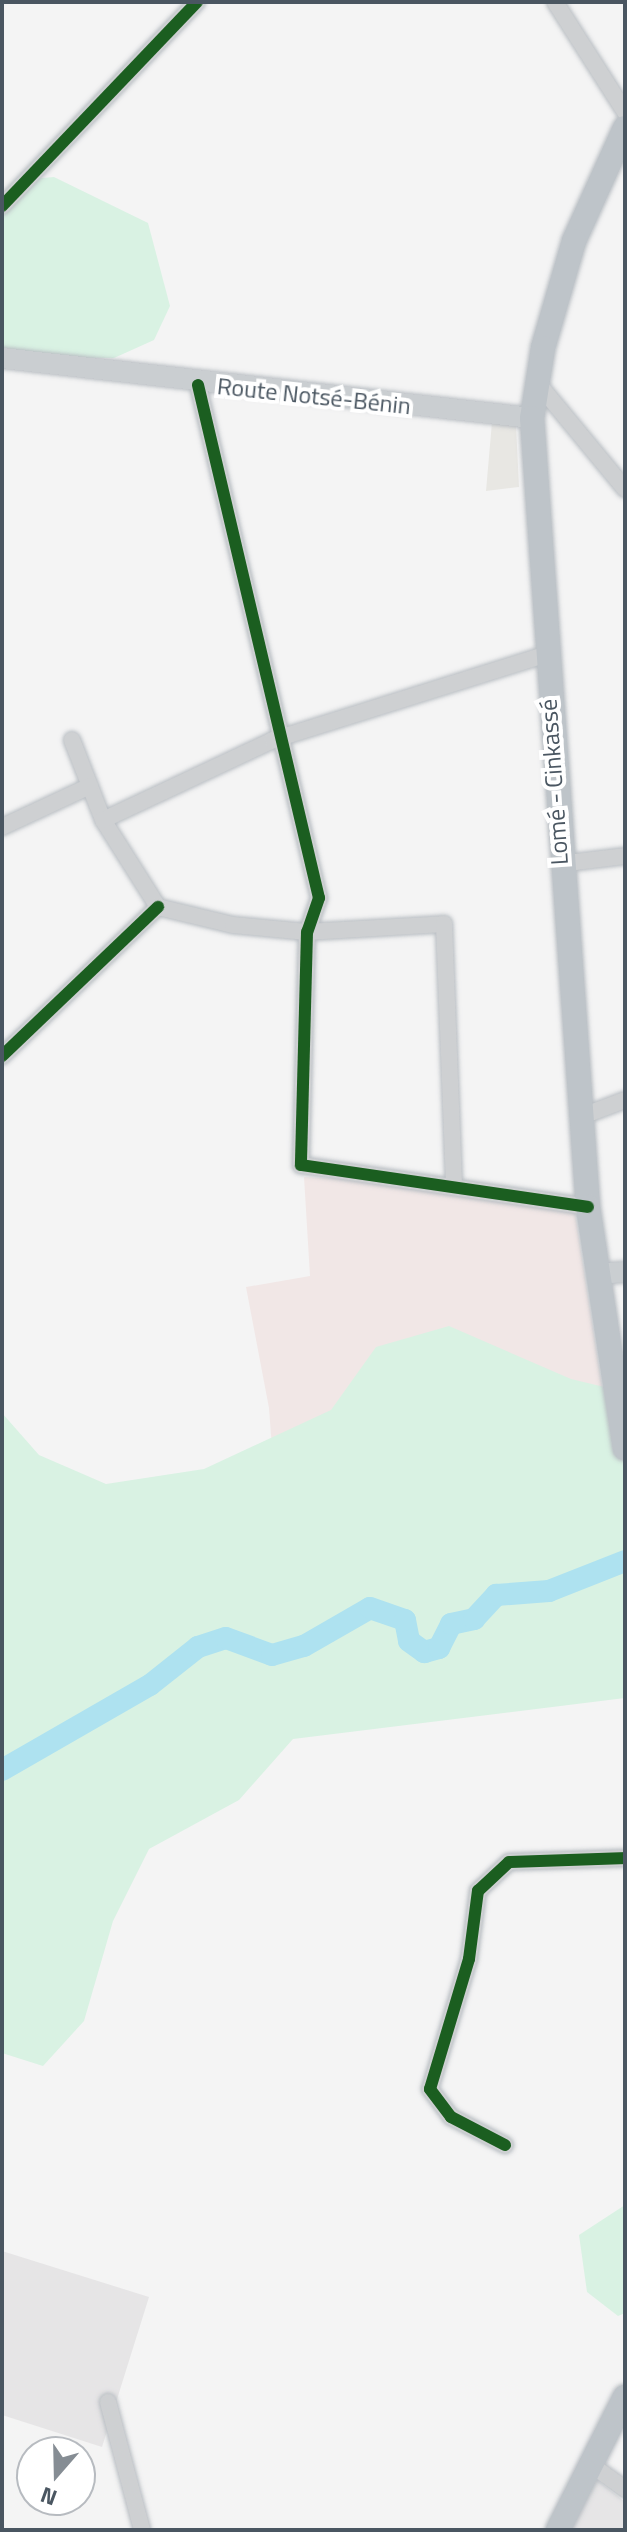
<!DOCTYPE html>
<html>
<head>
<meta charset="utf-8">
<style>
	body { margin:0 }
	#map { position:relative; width:627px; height:2532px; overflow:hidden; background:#f4f4f4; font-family:"Titillium Web",sans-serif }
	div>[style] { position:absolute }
	.commercial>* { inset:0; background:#e8e7e3 }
	.education>* { inset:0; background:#e6e5e6 }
	.medical>* { inset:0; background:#f1e7e6 }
	.green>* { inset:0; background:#d9f2e3 }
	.river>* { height:22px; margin:-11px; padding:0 11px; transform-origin:11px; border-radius:11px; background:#aee2f0 }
	.roads { filter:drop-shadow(0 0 2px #b9bec3) drop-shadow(0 0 2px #b9bec3) }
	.minor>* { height:16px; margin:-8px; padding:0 8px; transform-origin:8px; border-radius:8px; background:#ced0d2 }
	.major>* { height:20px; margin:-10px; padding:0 10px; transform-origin:10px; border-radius:10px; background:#caced1 }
	.highway>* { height:24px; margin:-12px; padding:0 12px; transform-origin:12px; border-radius:12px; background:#bec4c9 }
	.cycleway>* { height:12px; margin:-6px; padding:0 6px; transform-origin:6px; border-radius:6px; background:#1b5e20 }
	span { translate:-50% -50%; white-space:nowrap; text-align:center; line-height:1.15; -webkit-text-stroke:8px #fff; paint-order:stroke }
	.street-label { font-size:24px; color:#4a5661 }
	.frame { position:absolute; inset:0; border:4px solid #4a5661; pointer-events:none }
	.north { position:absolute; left:16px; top:2436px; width:80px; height:80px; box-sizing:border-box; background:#fff; border:2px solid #b7bbc0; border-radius:50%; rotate:200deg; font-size:22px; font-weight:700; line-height:32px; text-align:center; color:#4a5661 }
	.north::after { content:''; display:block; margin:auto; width:28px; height:36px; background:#868d94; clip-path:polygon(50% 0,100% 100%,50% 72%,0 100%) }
</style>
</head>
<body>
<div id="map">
	<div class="commercial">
		<div style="clip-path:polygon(492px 422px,516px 426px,519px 487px,486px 491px)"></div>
	</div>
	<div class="education">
		<div style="clip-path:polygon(2px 2251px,149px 2297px,102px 2447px,2px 2415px)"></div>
		<div style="clip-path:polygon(597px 2480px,625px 2502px,625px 2530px,571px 2530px)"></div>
	</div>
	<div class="medical">
		<div style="clip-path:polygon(304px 1177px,383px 1181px,575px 1213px,615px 1470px,275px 1488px,269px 1408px,246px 1287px,310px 1276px)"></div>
	</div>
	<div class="green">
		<div style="clip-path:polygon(54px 177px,148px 223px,170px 306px,154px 340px,114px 358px,52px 358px,2px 347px,2px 209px,30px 179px)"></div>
		<div style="clip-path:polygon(449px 1326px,571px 1379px,625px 1392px,625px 1698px,293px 1739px,239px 1800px,149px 1849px,113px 1921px,84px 2021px,43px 2066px,2px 2053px,2px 1413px,39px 1455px,106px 1484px,204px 1469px,331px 1410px,376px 1347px)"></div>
		<div style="clip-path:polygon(625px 2205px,625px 2313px,618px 2316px,587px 2292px,579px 2235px)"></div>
	</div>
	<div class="river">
		<div style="left:2px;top:1770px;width:171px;rotate:-29.9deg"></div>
		<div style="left:150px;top:1685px;width:61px;rotate:-38.4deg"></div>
		<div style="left:198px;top:1647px;width:29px;rotate:-18deg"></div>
		<div style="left:226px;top:1638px;width:49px;rotate:20.3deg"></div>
		<div style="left:272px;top:1655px;width:33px;rotate:-16deg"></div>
		<div style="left:304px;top:1646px;width:76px;rotate:-29.9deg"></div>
		<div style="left:370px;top:1608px;width:37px;rotate:19deg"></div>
		<div style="left:405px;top:1620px;width:21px;rotate:79deg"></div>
		<div style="left:409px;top:1641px;width:19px;rotate:36deg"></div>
		<div style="left:424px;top:1652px;width:16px;rotate:-15deg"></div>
		<div style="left:439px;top:1648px;width:27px;rotate:-63deg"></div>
		<div style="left:451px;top:1624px;width:24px;rotate:-12deg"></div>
		<div style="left:474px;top:1619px;width:33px;rotate:-47deg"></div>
		<div style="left:496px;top:1595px;width:53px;rotate:-4.3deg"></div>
		<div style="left:549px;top:1591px;width:82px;rotate:-21.5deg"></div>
	</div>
	<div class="roads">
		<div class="minor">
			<div style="left:555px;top:2px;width:130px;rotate:57.5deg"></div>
			<div style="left:2px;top:206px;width:282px;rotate:-46.3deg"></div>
			<div style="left:536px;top:381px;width:140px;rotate:50.5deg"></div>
			<div style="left:198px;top:385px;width:527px;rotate:76.73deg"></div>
			<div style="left:319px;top:898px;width:36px;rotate:109deg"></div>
			<div style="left:307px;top:932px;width:233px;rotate:91.5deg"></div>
			<div style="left:301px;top:1165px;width:290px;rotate:8.3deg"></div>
			<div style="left:72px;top:740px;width:86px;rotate:68.8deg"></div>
			<div style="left:103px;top:820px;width:103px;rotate:57.7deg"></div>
			<div style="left:158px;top:907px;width:77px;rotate:13.5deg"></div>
			<div style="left:233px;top:925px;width:74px;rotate:5.4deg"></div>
			<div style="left:307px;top:932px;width:137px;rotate:-3.3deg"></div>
			<div style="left:444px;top:924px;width:259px;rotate:87.8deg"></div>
			<div style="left:103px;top:820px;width:188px;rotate:-25.2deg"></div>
			<div style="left:273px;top:740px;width:285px;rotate:-17.4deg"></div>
			<div style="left:2px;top:827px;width:97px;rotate:-25deg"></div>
			<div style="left:559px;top:864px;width:66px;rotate:-6.9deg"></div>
			<div style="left:2px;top:1056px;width:216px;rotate:-43.7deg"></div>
			<div style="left:580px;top:1117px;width:48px;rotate:-20.7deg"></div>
			<div style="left:505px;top:2145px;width:61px;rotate:-152.6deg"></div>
			<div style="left:451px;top:2117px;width:35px;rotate:-127deg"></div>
			<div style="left:430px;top:2089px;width:136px;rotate:-73.3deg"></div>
			<div style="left:469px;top:1959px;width:69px;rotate:-82.5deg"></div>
			<div style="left:478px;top:1891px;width:42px;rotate:-43.1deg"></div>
			<div style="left:509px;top:1862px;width:116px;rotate:-2deg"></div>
			<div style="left:108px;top:2402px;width:132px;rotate:75.1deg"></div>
			<div style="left:590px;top:2464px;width:43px;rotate:35.5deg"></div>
		</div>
		<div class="major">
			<div style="left:2px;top:358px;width:533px;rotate:6.46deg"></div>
			<div style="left:596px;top:1274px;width:29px;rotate:-4deg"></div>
		</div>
		<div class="highway">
			<div style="left:625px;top:128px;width:124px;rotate:114.3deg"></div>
			<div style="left:574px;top:241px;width:111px;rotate:106.2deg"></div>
			<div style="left:543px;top:348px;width:71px;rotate:98.9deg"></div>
			<div style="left:532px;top:418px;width:791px;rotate:85.94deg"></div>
			<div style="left:588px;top:1207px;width:244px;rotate:81.3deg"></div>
			<div style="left:558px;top:2530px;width:149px;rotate:-63.3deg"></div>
		</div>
	</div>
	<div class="cycleway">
		<div style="left:2px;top:206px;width:282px;rotate:-46.3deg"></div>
		<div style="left:198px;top:385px;width:527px;rotate:76.73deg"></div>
		<div style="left:319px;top:898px;width:36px;rotate:109deg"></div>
		<div style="left:307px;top:932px;width:233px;rotate:91.5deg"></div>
		<div style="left:301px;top:1165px;width:290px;rotate:8.3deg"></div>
		<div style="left:2px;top:1056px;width:216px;rotate:-43.7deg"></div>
		<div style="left:505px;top:2145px;width:61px;rotate:-152.6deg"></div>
		<div style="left:451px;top:2117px;width:35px;rotate:-127deg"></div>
		<div style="left:430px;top:2089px;width:136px;rotate:-73.3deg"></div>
		<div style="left:469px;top:1959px;width:69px;rotate:-82.5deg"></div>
		<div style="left:478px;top:1891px;width:42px;rotate:-43.1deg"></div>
		<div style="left:509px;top:1862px;width:116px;rotate:-2deg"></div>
	</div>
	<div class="street-label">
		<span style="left:314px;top:396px;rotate:6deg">Route Notsé-Bénin</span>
		<span style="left:554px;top:782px;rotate:-94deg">Lomé - Cinkassé</span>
	</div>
	<div class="frame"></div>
	<div class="north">N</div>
</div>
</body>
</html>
